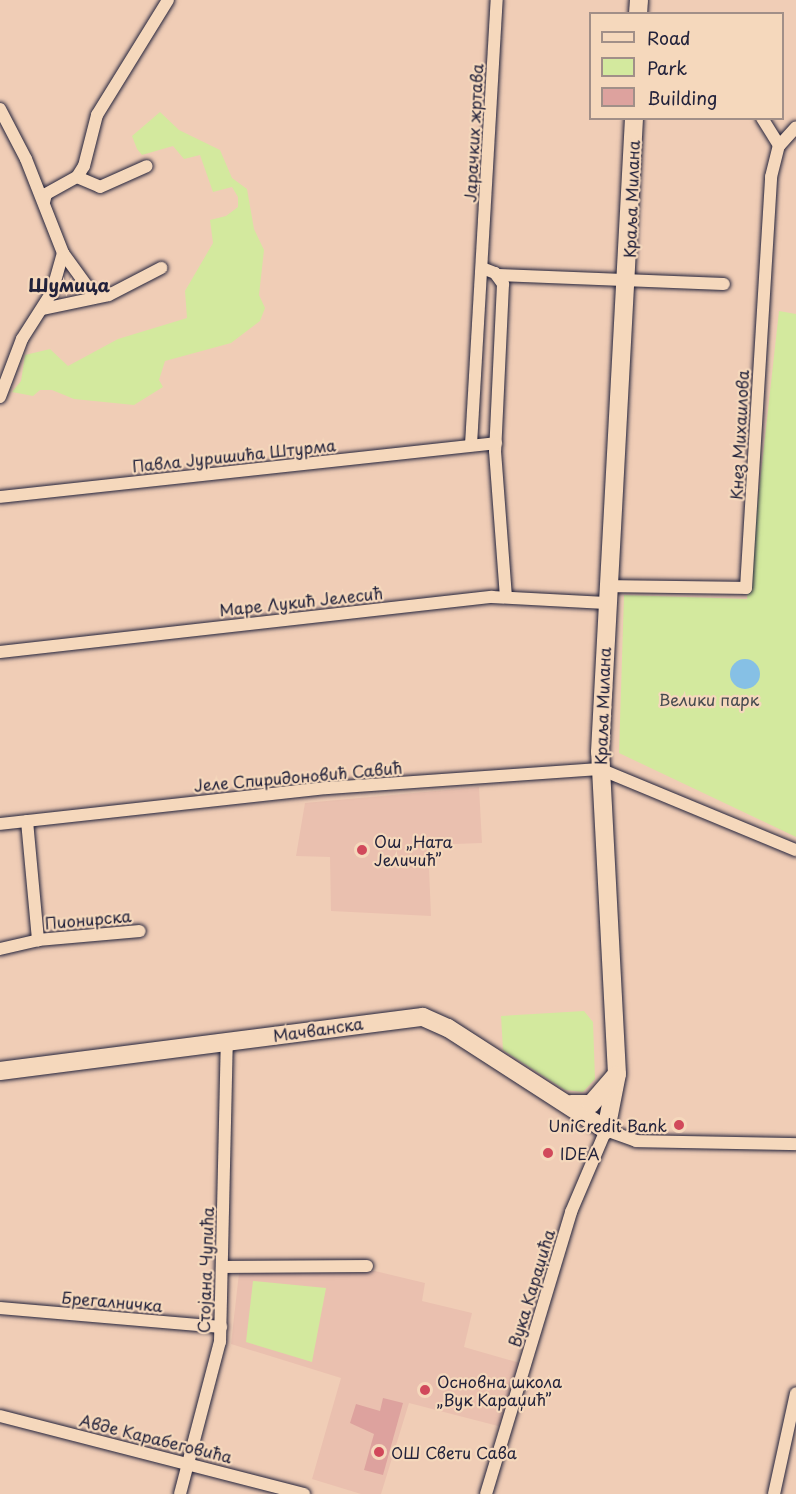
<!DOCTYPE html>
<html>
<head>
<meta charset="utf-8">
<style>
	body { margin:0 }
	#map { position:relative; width:796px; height:1494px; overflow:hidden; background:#f0cdb6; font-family:"Playpen Sans",sans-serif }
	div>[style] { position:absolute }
	.built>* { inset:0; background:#eac0af }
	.green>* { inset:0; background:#d3e99e }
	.water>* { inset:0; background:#86c0e5 }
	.round { border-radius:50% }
	.building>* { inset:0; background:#dda29e }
	.roads { filter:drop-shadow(0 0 2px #22223b) drop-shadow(0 0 2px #22223b) }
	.minor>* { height:12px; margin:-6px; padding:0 6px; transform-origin:6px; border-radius:6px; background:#f5d8bc }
	.secondary>* { height:18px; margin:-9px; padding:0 9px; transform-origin:9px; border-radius:9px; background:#f5d8bc }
	.dots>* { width:16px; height:16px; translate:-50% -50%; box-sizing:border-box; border:3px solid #f5d8bc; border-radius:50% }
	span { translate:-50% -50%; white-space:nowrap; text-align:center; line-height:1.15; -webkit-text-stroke:4.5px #f5d8bc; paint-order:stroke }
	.street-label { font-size:16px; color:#22223b }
	.park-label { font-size:16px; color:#454a4f }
	.poi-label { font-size:16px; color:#22223b }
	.left { translate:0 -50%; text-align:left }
	.right { translate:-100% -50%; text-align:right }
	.neighbourhood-label { font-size:18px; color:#22223b; font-weight:700 }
	.legend { position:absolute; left:589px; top:12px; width:195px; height:108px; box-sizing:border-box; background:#f5d8bc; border:2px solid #a18f88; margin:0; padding:8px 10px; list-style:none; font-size:18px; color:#22223b }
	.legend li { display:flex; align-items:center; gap:12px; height:30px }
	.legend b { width:30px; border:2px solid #a18f88 }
</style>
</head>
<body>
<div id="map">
	<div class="built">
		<div style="clip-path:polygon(479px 787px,482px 843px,428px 845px,431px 916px,331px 911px,330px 857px,296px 856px,305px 803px)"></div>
		<div style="clip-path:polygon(375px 1271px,425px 1283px,422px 1301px,472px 1313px,464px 1347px,520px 1363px,502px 1427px,409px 1403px,381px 1494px,361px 1494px,312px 1479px,341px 1378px,231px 1344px,239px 1273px)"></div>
	</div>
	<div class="green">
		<div style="clip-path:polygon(160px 112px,179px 130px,220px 150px,232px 178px,247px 189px,254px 229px,264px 250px,259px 295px,265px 308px,260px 321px,231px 343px,165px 361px,159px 380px,163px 387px,134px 405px,74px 399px,52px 390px,40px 390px,33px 396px,12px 392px,21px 381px,25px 355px,50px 349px,68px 366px,118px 339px,187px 318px,185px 291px,213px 243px,210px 220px,226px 216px,238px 207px,238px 197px,232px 187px,213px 192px,200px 155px,184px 159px,173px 146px,142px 155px,137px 149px,132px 136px)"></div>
		<div style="clip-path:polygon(779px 311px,796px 314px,796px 837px,619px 753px,624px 595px,747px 599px)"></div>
		<div style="clip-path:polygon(584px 1011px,593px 1022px,595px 1079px,583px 1092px,565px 1090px,503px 1050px,501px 1016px)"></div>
		<div style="clip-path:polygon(253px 1281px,326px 1288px,312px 1362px,246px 1342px)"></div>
	</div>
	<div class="water">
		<div class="round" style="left:730px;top:659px;width:30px;height:30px"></div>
	</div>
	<div class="building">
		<div style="clip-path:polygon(383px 1398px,403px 1403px,383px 1475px,364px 1470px,374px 1434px,350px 1423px,356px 1404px,380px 1411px)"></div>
	</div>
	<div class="roads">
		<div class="minor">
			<div style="left:0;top:109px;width:56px;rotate:62.5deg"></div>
			<div style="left:26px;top:159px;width:101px;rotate:68.5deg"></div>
			<div style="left:63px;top:253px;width:41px;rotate:105.8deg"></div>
			<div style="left:52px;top:292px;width:56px;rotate:122.6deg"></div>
			<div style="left:22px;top:339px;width:62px;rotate:110.8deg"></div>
			<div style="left:762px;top:118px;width:32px;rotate:58deg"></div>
			<div style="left:77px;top:177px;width:25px;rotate:23deg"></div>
			<div style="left:100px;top:187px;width:51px;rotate:-24.1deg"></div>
			<div style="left:44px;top:202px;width:8px;rotate:-76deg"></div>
			<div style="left:46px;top:194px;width:35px;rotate:-29deg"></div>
			<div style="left:77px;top:177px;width:13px;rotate:-58deg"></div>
			<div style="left:84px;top:166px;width:53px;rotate:-75.7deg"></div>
			<div style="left:97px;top:115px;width:135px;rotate:-58.3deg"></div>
			<div style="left:63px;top:253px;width:54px;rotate:54deg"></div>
			<div style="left:482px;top:268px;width:14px;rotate:21deg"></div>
			<div style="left:495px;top:273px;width:14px;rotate:54deg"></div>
			<div style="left:503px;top:284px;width:167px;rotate:92.7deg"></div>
			<div style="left:495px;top:451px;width:145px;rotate:85.7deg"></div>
			<div style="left:498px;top:275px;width:226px;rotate:2.3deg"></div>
			<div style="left:43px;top:309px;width:67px;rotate:-12deg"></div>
			<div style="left:109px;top:295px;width:59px;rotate:-27.4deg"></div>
			<div style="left:471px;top:445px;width:446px;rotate:-86.7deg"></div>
			<div style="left:0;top:497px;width:499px;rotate:-6.2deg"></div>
			<div style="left:607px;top:586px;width:139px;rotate:0.8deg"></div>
			<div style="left:746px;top:588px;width:412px;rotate:-86.5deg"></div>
			<div style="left:771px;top:177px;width:32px;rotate:-76deg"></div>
			<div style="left:779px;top:146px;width:25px;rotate:-48deg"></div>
			<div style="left:0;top:652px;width:495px;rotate:-6.4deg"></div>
			<div style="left:492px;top:597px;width:114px;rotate:3deg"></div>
			<div style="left:27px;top:821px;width:120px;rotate:84.7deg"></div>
			<div style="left:0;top:824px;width:329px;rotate:-6.3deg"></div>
			<div style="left:327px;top:788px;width:274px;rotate:-4deg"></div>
			<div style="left:600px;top:769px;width:212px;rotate:22.5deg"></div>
			<div style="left:0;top:949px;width:39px;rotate:-13deg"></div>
			<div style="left:38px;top:940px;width:102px;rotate:-5deg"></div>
			<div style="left:223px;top:1267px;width:144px;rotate:-0.4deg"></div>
			<div style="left:0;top:1308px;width:222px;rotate:4.9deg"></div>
			<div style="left:0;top:1416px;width:314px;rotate:14.4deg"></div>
			<div style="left:180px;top:1494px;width:157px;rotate:-75.3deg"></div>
			<div style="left:220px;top:1342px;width:300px;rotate:-88.7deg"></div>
			<div style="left:486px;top:1494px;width:295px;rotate:-73.2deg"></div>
			<div style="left:571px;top:1212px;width:89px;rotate:-66.9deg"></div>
			<div style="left:606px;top:1130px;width:32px;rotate:20deg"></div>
			<div style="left:636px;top:1141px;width:160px;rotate:1.1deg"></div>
			<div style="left:774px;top:1494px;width:103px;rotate:-77.7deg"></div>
		</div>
		<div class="secondary">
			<div style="left:638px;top:14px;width:14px;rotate:-86deg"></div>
			<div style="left:0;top:1071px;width:426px;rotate:-7.3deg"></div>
			<div style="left:423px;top:1017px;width:27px;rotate:24deg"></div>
			<div style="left:448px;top:1028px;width:188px;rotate:32.8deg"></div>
			<div style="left:606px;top:1130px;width:57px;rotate:-78.9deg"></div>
			<div style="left:617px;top:1074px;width:322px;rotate:-93deg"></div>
			<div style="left:600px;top:752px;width:635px;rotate:-86.93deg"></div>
			<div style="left:571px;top:1104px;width:20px"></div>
			<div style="left:591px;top:1104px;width:38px;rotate:-49deg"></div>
		</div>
	</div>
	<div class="dots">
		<div style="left:362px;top:850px;background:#d1495b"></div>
		<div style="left:679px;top:1125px;background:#d1495b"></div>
		<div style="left:548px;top:1153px;background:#d1495b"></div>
		<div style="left:425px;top:1390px;background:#d1495b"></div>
		<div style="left:379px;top:1452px;background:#d1495b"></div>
	</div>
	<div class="street-label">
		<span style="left:473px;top:133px;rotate:-87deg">Јарачких жртава</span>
		<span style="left:631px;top:199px;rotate:-88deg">Краља Милана</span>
		<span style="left:739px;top:435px;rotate:-87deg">Кнез Михаилова</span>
		<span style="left:234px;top:455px;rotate:-6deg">Павла Јуришића Штурма</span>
		<span style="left:301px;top:601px;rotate:-6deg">Маре Лукић Јелесић</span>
		<span style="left:602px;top:706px;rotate:-88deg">Краља Милана</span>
		<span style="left:298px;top:776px;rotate:-5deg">Јеле Спиридоновић Савић</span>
		<span style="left:88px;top:919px;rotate:-5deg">Пионирска</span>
		<span style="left:318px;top:1029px;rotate:-8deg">Мачванска</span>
		<span style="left:205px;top:1270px;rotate:-88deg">Стојана Чупића</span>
		<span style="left:531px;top:1288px;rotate:-73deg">Вука Караџића</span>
		<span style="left:112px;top:1301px;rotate:5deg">Брегалничка</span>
		<span style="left:156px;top:1438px;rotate:14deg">Авде Карабеговића</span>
	</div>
	<div class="park-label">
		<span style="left:709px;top:699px">Велики парк</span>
	</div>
	<div class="poi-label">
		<span class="left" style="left:374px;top:850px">Ош „Ната<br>Јеличић”</span>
		<span class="right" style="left:667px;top:1125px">UniCredit Bank</span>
		<span class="left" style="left:560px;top:1153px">IDEA</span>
		<span class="left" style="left:437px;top:1390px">Основна школа<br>„Вук Караџић”</span>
		<span class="left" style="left:391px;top:1452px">ОШ Свети Сава</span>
	</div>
	<div class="neighbourhood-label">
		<span style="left:69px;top:285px">Шумица</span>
	</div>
	<ul class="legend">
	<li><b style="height:8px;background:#f5d8bc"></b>Road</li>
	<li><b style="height:16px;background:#d3e99e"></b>Park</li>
	<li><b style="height:16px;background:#dda29e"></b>Building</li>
	</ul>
</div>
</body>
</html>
